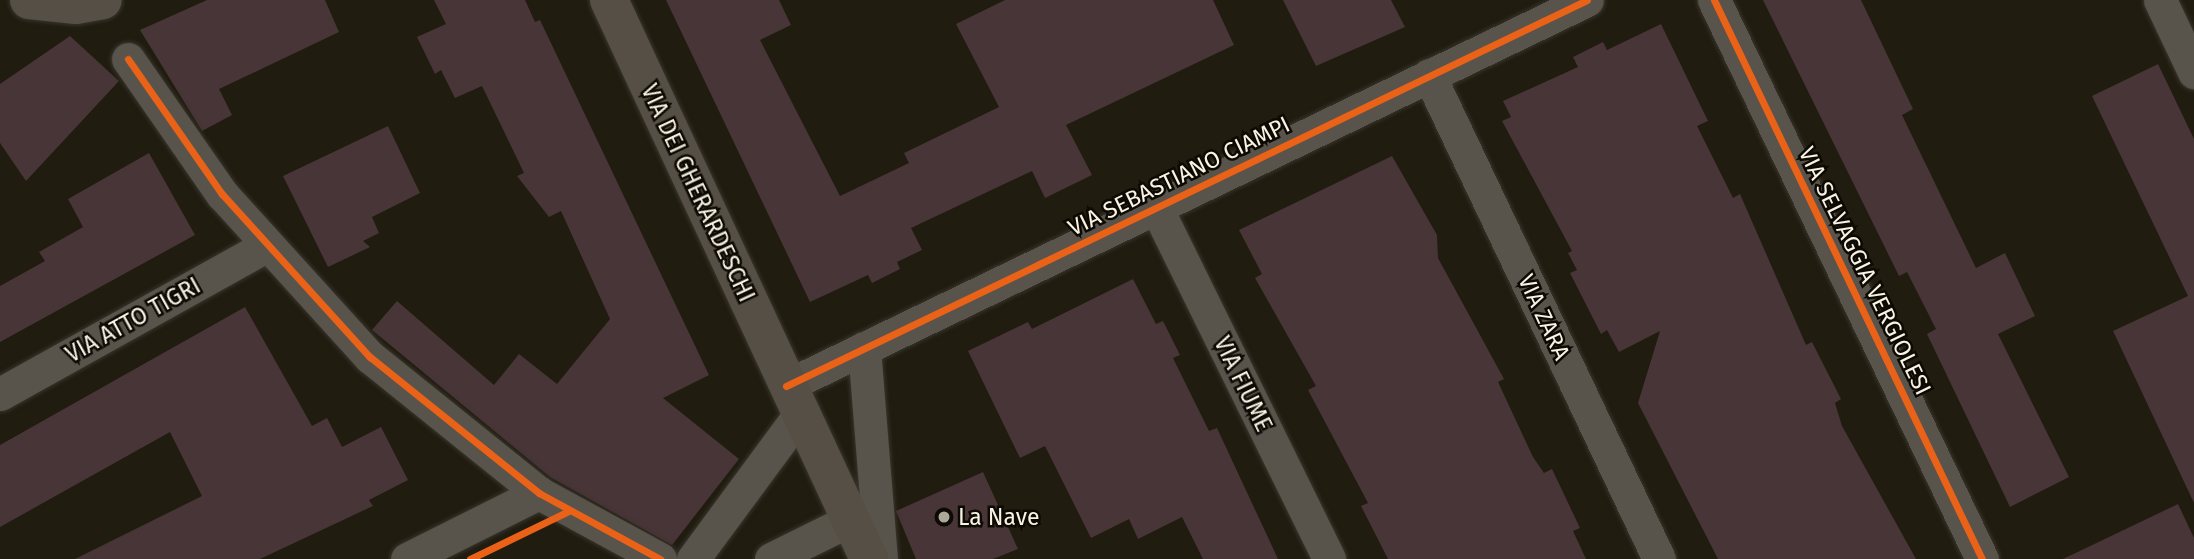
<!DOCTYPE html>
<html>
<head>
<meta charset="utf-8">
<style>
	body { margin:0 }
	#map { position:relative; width:2194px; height:559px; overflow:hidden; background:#201c0f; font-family:"Fira Sans",sans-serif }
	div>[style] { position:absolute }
	.building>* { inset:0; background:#483537 }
	.roads { filter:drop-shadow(0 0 2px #38352d) drop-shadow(0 0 2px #38352d) }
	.street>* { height:33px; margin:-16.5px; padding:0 16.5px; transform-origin:16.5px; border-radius:16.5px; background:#58544c }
	.secondary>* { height:38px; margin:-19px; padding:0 19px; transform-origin:19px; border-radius:19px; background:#554f45 }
	.cycleway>* { height:7px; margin:-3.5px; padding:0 3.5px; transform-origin:3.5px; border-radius:3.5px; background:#ea6118 }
	.dots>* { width:19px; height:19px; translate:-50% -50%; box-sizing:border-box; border:4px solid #0d0903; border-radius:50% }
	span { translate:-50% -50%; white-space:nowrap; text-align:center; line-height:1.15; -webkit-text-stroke:5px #0d0903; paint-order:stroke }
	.street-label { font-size:23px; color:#f8f3e5 }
	.poi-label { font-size:23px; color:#f8f3e5 }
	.left { translate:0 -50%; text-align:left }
</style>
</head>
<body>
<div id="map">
	<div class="building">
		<div style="clip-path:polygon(207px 0,325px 0,339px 32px,219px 89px,232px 115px,202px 131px,140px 30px)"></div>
		<div style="clip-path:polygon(434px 0,525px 0,535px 22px,540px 20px,709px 375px,663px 398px,739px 459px,672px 545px,550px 477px,372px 330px,397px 301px,494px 385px,519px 354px,557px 384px,610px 319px,561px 211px,549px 217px,517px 176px,524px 173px,482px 86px,455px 98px,441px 70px,435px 74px,417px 37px,446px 24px)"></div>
		<div style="clip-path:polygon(666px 0,779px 0,791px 25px,760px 40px,840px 196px,909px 163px,904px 153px,999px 107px,956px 24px,1005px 0,1213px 0,1234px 45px,1066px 125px,1092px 175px,1045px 198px,1032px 171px,911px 228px,922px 250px,897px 262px,900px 269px,872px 283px,868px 275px,810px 302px)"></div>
		<div style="clip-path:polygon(1283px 0,1391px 0,1405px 27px,1316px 66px)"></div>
		<div style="clip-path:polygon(1763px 0,1861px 0,1913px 109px,1902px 115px,1976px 268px,2005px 253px,2035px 316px,1998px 334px,2069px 477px,2010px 507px,1927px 334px,1936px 329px,1907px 272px,1899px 276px)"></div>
		<div style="clip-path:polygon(1661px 24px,1708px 121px,1697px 126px,1733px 198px,1740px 194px,1806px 345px,1812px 342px,1841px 399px,1835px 403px,1842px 426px,1916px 559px,1718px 559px,1638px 403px,1660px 331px,1619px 352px,1607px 330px,1601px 334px,1570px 273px,1577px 270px,1568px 253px,1572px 251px,1502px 121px,1511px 117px,1503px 101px,1578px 67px,1573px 57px,1603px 42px,1607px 50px)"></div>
		<div style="clip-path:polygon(70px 36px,119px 81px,26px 181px,0 143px,0 84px)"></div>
		<div style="clip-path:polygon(2158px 64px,2194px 139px,2194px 503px,2113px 331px,2188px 296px,2092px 96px)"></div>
		<div style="clip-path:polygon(388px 126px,420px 193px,372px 217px,379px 233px,363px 241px,370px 247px,328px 267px,283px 176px)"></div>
		<div style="clip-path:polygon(149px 153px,195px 235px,0 342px,0 286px,45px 261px,39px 252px,83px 227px,68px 199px)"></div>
		<div style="clip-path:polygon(1392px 156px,1437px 235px,1438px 258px,1504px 379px,1498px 382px,1533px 457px,1544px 473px,1552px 469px,1580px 528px,1573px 531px,1586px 559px,1388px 559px,1361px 506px,1368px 503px,1308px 390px,1316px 386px,1255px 278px,1262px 274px,1239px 230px)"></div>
		<div style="clip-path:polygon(1133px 279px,1156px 324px,1163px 321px,1180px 355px,1173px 358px,1209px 431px,1217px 428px,1278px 559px,1203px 559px,1182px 517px,1138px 539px,1129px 519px,1091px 538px,1045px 446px,1020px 458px,968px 351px,1028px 322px,1032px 329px)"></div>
		<div style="clip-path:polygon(245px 307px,312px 426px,327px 418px,342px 447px,381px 427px,408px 480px,369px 500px,373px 506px,260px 559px,75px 559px,202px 496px,170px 432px,0 527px,0 445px)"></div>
		<div style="clip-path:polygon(983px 472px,1018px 549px,993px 559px,916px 559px,896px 511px)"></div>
		<div style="clip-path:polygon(2178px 504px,2194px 538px,2194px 559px,2063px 559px)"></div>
	</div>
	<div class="roads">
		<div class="street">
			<div style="left:1714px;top:0;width:620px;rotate:64.39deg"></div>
			<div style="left:2160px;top:0;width:80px;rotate:64.7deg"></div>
			<div style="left:128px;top:59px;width:165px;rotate:55.2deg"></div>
			<div style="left:222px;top:194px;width:220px;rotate:47.8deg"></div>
			<div style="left:370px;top:357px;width:217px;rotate:38.8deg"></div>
			<div style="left:539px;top:493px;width:138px;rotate:28.6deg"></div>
			<div style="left:1429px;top:75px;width:536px;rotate:64.58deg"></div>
			<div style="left:1157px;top:209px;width:390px;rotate:63.8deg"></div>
			<div style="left:864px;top:348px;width:212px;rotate:85.4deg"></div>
			<div style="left:786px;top:386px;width:889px;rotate:-25.73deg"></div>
			<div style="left:0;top:394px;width:304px;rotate:-29.1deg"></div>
			<div style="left:407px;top:559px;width:148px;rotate:-26.6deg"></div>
			<div style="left:693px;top:559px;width:179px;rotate:-53.6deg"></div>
			<div style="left:771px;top:559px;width:86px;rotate:-26.3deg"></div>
		</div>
		<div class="secondary">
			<div style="left:29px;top:0;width:47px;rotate:6.1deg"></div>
			<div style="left:76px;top:5px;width:27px;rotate:-10deg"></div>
			<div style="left:609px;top:0;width:617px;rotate:65.06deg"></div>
		</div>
	</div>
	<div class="cycleway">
		<div style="left:1714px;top:0;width:620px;rotate:64.39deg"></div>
		<div style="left:128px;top:59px;width:165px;rotate:55.2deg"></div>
		<div style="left:222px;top:194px;width:220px;rotate:47.8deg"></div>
		<div style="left:370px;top:357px;width:217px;rotate:38.8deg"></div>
		<div style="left:539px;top:493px;width:138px;rotate:28.6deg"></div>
		<div style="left:786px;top:386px;width:889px;rotate:-25.73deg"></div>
		<div style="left:470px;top:559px;width:110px;rotate:-25.9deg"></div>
	</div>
	<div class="dots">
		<div style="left:944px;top:517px;background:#aca89a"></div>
	</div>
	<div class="street-label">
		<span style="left:1179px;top:176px;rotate:-26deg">VIA SEBASTIANO CIAMPI</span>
		<span style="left:698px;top:193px;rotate:65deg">VIA DEI GHERARDESCHI</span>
		<span style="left:1865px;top:271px;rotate:64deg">VIA SELVAGGIA VERGIOLESI</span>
		<span style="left:1544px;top:317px;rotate:65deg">VIA ZARA</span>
		<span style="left:133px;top:320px;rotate:-29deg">VIA ATTO TIGRI</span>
		<span style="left:1243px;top:384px;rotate:64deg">VIA FIUME</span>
	</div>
	<div class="poi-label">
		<span class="left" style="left:958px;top:517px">La Nave</span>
	</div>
</div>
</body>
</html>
